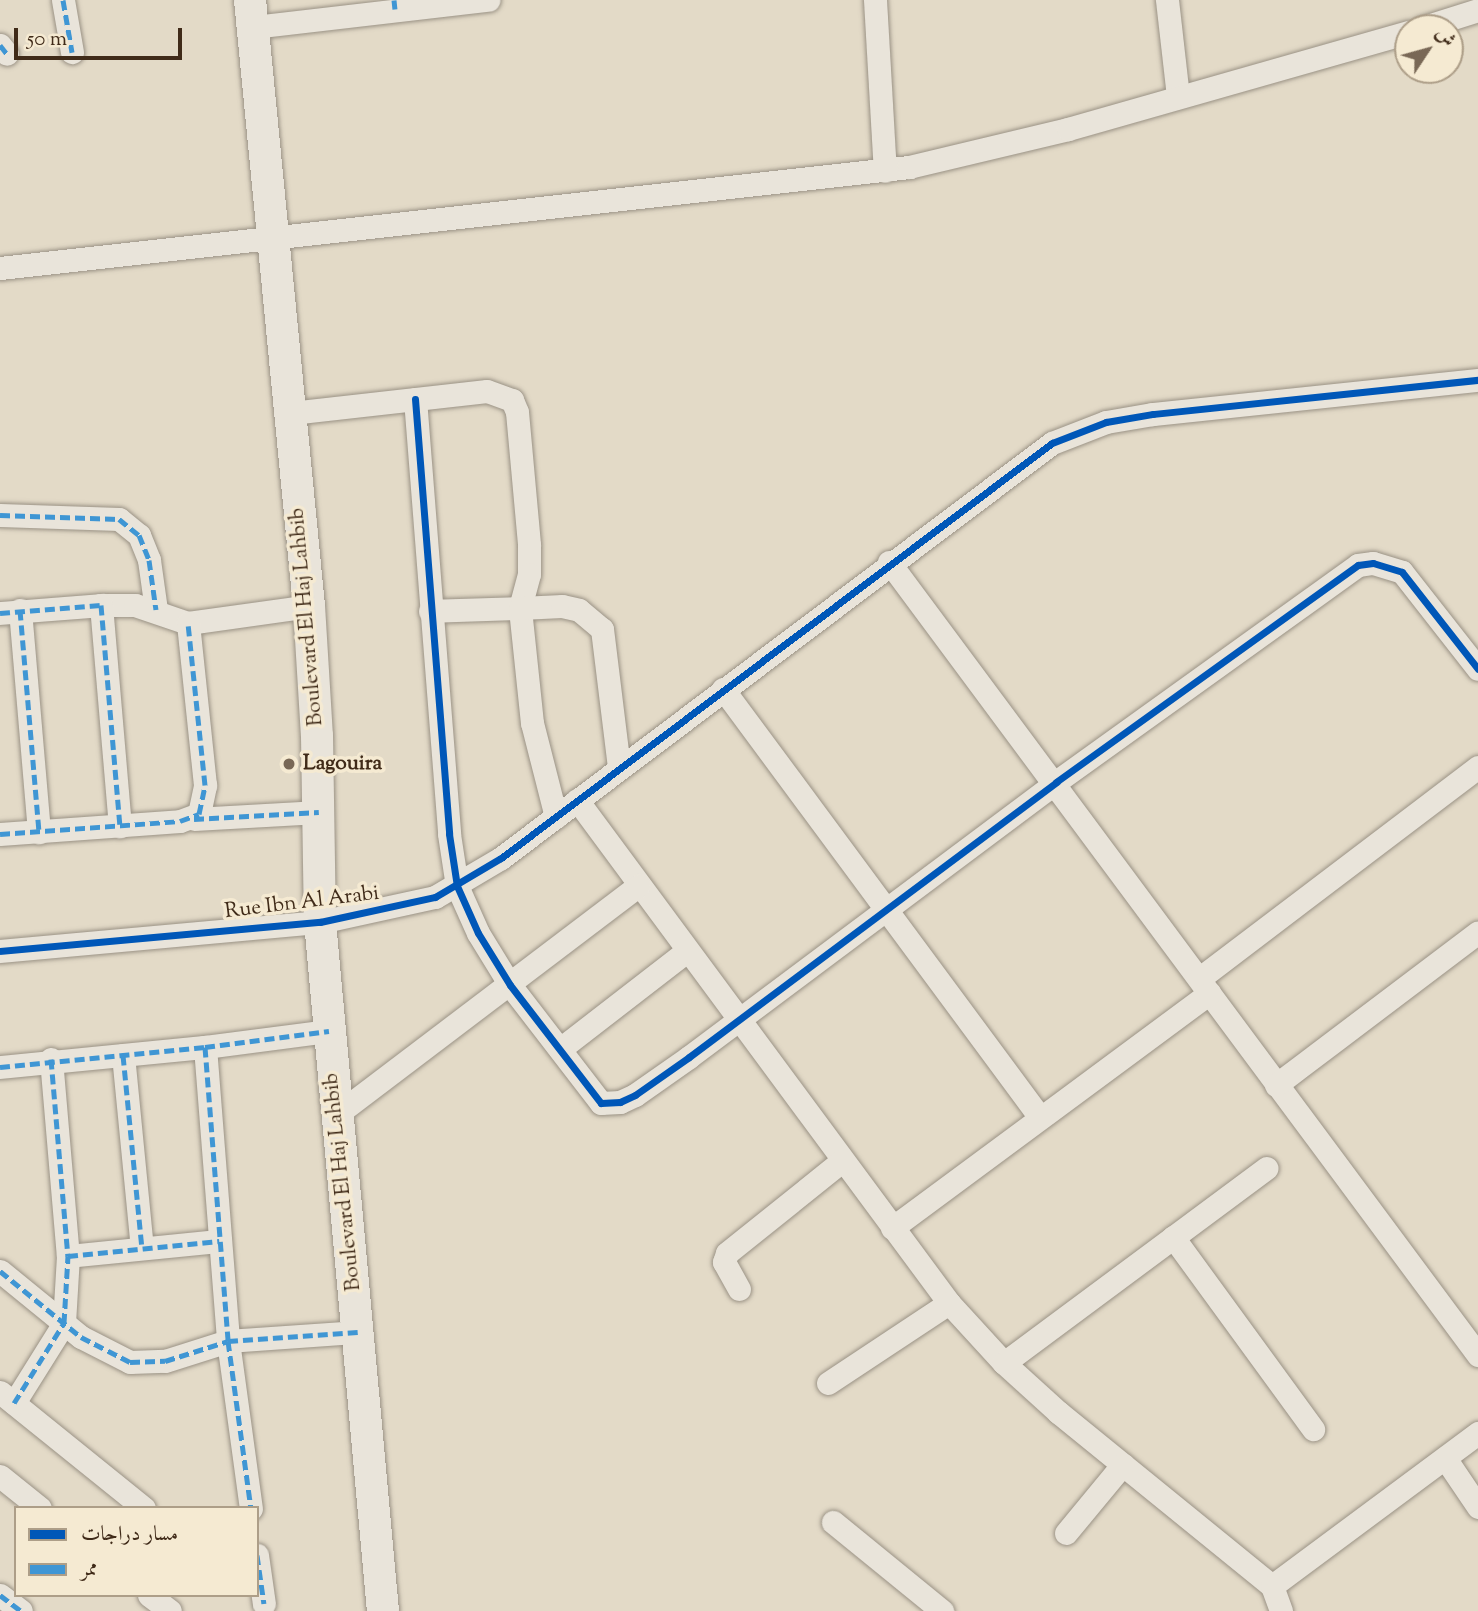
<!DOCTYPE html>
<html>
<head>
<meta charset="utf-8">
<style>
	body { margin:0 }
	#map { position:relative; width:1478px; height:1611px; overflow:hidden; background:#e3dac7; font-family:"Sorts Mill Goudy",Amiri,serif }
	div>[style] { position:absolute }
	.roads { filter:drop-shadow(0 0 2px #9a9285) drop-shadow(0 0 2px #9a9285) }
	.street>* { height:23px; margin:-11.5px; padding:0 11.5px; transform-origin:11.5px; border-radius:11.5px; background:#e9e4da }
	.secondary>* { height:32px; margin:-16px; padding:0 16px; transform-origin:16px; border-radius:16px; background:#e9e4da }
	.quiet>* { height:5px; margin-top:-2.5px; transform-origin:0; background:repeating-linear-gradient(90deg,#3f96d4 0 10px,transparent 0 15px) }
	.cycleway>* { height:7px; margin:-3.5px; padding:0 3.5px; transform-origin:3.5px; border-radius:3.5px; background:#0057b8 }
	.dots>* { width:19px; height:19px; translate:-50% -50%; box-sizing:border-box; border:4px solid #f5ead2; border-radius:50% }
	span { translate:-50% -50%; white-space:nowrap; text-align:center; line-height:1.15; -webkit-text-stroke:7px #f5ead2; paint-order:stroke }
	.street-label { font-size:21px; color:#402b19 }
	.poi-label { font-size:21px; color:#402b19; font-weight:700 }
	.left { translate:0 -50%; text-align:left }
	.legend { position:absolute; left:14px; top:1506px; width:245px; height:91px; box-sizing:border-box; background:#f5ead2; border:2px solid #ad9e88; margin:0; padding:9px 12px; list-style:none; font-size:21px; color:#402b19 }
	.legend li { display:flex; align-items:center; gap:14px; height:35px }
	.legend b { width:35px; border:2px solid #ad9e88 }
	.north { position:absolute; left:1394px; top:14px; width:70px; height:70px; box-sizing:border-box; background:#f5ead2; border:2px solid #ad9e88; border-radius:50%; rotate:54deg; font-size:19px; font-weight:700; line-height:28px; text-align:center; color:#402b19 }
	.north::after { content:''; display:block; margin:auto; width:24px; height:32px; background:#796856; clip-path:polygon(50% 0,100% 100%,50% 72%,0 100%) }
	.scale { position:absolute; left:14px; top:28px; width:168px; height:32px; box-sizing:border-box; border:4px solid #402b19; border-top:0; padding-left:9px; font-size:21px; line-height:24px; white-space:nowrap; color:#402b19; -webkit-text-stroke:5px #f5ead2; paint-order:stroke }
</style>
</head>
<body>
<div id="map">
	<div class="roads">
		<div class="street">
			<div style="left:63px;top:0;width:53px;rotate:80.2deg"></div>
			<div style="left:875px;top:0;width:171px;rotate:86.7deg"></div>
			<div style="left:1167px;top:0;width:97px;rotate:83.5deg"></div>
			<div style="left:253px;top:27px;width:237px;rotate:-6.6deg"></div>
			<div style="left:1421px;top:28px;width:60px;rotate:-17.5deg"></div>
			<div style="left:0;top:45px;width:11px;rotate:52deg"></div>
			<div style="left:0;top:268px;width:915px;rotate:-6.34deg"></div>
			<div style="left:909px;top:167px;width:163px;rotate:-13.4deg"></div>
			<div style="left:1068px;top:129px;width:354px;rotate:-15.9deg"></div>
			<div style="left:415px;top:399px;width:436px;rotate:85.5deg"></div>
			<div style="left:449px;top:834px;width:53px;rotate:81.3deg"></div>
			<div style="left:457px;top:886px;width:51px;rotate:65.9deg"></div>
			<div style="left:478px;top:933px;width:61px;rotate:58.4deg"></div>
			<div style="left:510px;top:985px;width:149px;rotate:52.4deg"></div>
			<div style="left:601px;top:1103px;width:19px;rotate:-3deg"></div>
			<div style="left:620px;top:1102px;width:17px;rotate:-25deg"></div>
			<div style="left:635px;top:1095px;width:66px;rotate:-35.1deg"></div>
			<div style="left:689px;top:1057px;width:459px;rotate:-36.8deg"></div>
			<div style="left:1056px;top:782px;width:372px;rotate:-35.7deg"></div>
			<div style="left:1358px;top:565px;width:15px;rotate:-8deg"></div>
			<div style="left:1373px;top:563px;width:30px;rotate:17deg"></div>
			<div style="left:1402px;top:572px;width:123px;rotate:51.9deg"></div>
			<div style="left:291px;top:413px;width:197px;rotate:-6.4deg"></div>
			<div style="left:487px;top:391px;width:27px;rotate:20deg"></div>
			<div style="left:512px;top:400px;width:13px;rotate:67deg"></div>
			<div style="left:517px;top:412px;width:134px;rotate:84.8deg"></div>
			<div style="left:529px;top:545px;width:29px;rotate:90deg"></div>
			<div style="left:529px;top:574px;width:35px;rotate:105deg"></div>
			<div style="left:520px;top:608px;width:90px;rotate:178.1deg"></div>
			<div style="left:0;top:515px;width:119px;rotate:1.9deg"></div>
			<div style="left:119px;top:519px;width:26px;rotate:39deg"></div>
			<div style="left:139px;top:535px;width:27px;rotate:68deg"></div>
			<div style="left:149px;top:560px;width:50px;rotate:82deg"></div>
			<div style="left:889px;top:562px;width:988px;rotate:53.4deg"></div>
			<div style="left:101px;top:605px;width:34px"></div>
			<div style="left:135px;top:605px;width:56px;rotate:18.8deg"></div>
			<div style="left:188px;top:623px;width:122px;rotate:-8deg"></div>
			<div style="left:20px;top:610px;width:223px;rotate:85.1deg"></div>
			<div style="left:0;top:613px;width:101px;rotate:-4.5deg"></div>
			<div style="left:101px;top:605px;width:222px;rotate:85.1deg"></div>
			<div style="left:723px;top:689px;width:531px;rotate:53.5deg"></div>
			<div style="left:577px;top:800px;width:626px;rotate:53.51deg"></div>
			<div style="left:949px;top:1303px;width:81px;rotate:47.5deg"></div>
			<div style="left:1004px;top:1363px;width:73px;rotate:42.2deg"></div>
			<div style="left:1058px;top:1412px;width:276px;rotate:39.1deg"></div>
			<div style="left:1272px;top:1586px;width:27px;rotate:70deg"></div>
			<div style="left:556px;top:817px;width:97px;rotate:-104.3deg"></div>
			<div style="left:532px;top:723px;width:116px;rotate:-96deg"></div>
			<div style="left:520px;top:608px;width:42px;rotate:-2.7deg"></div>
			<div style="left:562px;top:606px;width:17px;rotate:13deg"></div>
			<div style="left:579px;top:610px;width:30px;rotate:40deg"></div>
			<div style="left:602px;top:629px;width:140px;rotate:83deg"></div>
			<div style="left:194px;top:819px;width:125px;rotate:-3.2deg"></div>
			<div style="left:0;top:834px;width:180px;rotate:-4.1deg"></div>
			<div style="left:180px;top:821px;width:20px;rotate:-20deg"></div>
			<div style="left:199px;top:814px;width:30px;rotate:-78deg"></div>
			<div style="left:205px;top:785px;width:163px;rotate:-96deg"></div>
			<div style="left:0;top:951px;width:321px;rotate:-5.2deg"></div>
			<div style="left:320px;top:922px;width:118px;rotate:-12.3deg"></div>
			<div style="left:435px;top:897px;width:77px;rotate:-30.6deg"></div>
			<div style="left:501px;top:858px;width:690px;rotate:-36.99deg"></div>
			<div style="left:1052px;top:443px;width:58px;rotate:-21.3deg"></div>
			<div style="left:1106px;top:422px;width:48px;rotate:-9.7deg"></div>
			<div style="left:1153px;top:414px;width:327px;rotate:-6deg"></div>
			<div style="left:1200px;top:978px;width:349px;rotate:-37.2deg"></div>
			<div style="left:205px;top:1047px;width:125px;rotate:-7.4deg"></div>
			<div style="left:560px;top:1049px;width:160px;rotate:-37.7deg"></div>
			<div style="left:123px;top:1055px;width:194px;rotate:84.4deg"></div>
			<div style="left:51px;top:1059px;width:198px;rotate:85.1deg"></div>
			<div style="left:68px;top:1256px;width:152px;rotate:-5.7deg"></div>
			<div style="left:0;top:1067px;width:206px;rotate:-5.6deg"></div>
			<div style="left:205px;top:1047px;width:295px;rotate:85.5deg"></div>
			<div style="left:228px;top:1341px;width:169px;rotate:82.2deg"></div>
			<div style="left:1276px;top:1085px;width:253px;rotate:-37.1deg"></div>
			<div style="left:336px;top:1115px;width:380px;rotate:-37.2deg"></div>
			<div style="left:892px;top:1228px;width:395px;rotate:-36.5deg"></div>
			<div style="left:1173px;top:1237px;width:238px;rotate:53.9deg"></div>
			<div style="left:0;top:1271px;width:104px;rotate:39.2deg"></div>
			<div style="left:81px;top:1337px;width:55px;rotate:27deg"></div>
			<div style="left:130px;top:1362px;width:35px;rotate:-2deg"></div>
			<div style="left:165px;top:1361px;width:66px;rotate:-17.6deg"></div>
			<div style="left:228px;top:1341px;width:130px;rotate:-4deg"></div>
			<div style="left:739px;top:1289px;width:31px;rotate:-119deg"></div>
			<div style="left:724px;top:1262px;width:9px;rotate:-72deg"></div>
			<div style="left:727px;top:1253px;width:147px;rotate:-38.7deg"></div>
			<div style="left:1004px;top:1363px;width:327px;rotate:-36.6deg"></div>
			<div style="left:828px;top:1383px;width:145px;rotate:-33.5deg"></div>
			<div style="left:0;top:1392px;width:185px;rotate:38.9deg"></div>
			<div style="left:14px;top:1403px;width:94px;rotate:-58deg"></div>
			<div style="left:64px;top:1323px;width:67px;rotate:-86.6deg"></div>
			<div style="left:1445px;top:1458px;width:59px;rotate:56deg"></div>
			<div style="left:0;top:1476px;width:51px;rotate:38.7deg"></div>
			<div style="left:833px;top:1522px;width:141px;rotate:39.2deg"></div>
			<div style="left:1066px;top:1533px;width:89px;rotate:-50.4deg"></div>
			<div style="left:257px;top:1555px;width:49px;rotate:81.9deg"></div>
			<div style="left:1272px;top:1586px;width:257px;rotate:-36.6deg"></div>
			<div style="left:0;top:1595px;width:26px;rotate:37deg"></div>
			<div style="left:149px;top:1595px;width:26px;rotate:37deg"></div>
		</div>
		<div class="secondary">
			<div style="left:250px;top:0;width:609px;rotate:84.44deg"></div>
			<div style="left:309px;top:606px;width:130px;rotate:86.5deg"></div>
			<div style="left:317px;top:736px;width:186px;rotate:89.1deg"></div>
			<div style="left:320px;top:922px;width:692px;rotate:84.78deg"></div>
		</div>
	</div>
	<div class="quiet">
		<div style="left:63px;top:0;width:53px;rotate:80.2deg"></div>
		<div style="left:394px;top:0;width:9px;rotate:84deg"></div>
		<div style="left:0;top:45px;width:11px;rotate:52deg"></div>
		<div style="left:0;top:515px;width:119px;rotate:1.9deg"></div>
		<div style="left:119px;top:519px;width:26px;rotate:39deg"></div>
		<div style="left:139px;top:535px;width:27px;rotate:68deg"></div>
		<div style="left:149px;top:560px;width:50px;rotate:82deg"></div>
		<div style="left:20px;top:610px;width:223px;rotate:85.1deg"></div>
		<div style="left:0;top:613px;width:101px;rotate:-4.5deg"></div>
		<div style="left:101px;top:605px;width:222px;rotate:85.1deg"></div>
		<div style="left:194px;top:819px;width:125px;rotate:-3.2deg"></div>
		<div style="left:0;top:834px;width:180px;rotate:-4.1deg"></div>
		<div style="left:180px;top:821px;width:20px;rotate:-20deg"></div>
		<div style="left:199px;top:814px;width:30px;rotate:-78deg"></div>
		<div style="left:205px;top:785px;width:163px;rotate:-96deg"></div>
		<div style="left:205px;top:1047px;width:125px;rotate:-7.4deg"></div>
		<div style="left:123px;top:1055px;width:194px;rotate:84.4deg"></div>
		<div style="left:51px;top:1059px;width:198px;rotate:85.1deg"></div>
		<div style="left:68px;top:1256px;width:152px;rotate:-5.7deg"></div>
		<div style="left:0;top:1067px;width:206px;rotate:-5.6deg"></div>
		<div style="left:205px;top:1047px;width:295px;rotate:85.5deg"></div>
		<div style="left:228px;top:1341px;width:169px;rotate:82.2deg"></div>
		<div style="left:0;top:1271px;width:104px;rotate:39.2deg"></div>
		<div style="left:81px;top:1337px;width:55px;rotate:27deg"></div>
		<div style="left:130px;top:1362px;width:35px;rotate:-2deg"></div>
		<div style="left:165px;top:1361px;width:66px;rotate:-17.6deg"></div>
		<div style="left:228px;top:1341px;width:130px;rotate:-4deg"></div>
		<div style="left:14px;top:1403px;width:94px;rotate:-58deg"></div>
		<div style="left:64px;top:1323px;width:67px;rotate:-86.6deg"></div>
		<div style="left:257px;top:1555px;width:49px;rotate:81.9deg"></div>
		<div style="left:0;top:1595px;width:26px;rotate:37deg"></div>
	</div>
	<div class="cycleway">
		<div style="left:415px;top:399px;width:436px;rotate:85.5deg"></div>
		<div style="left:449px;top:834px;width:53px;rotate:81.3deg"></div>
		<div style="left:457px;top:886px;width:51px;rotate:65.9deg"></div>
		<div style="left:478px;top:933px;width:61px;rotate:58.4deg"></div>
		<div style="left:510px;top:985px;width:149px;rotate:52.4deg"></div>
		<div style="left:601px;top:1103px;width:19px;rotate:-3deg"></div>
		<div style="left:620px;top:1102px;width:17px;rotate:-25deg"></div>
		<div style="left:635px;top:1095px;width:66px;rotate:-35.1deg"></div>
		<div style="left:689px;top:1057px;width:459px;rotate:-36.8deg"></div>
		<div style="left:1056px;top:782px;width:372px;rotate:-35.7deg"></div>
		<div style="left:1358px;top:565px;width:15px;rotate:-8deg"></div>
		<div style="left:1373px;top:563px;width:30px;rotate:17deg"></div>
		<div style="left:1402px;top:572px;width:123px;rotate:51.9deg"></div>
		<div style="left:0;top:951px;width:321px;rotate:-5.2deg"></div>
		<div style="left:320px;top:922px;width:118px;rotate:-12.3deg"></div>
		<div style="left:435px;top:897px;width:77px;rotate:-30.6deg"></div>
		<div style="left:501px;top:858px;width:690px;rotate:-36.99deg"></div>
		<div style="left:1052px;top:443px;width:58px;rotate:-21.3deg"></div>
		<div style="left:1106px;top:422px;width:48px;rotate:-9.7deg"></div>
		<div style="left:1153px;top:414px;width:327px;rotate:-6deg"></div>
	</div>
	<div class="dots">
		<div style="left:289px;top:764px;background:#796856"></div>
	</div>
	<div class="street-label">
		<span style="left:307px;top:617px;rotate:-95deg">Boulevard El Haj Lahbib</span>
		<span style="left:302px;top:903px;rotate:-7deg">Rue Ibn Al Arabi</span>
		<span style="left:343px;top:1182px;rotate:-96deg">Boulevard El Haj Lahbib</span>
	</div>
	<div class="poi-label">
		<span class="left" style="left:303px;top:764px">Lagouira</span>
	</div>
	<ul class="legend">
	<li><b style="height:9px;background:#0057b8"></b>مسار دراجات</li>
	<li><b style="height:9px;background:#3f96d4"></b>ممر</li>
	</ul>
	<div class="north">ش</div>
	<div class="scale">50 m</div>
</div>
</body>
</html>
